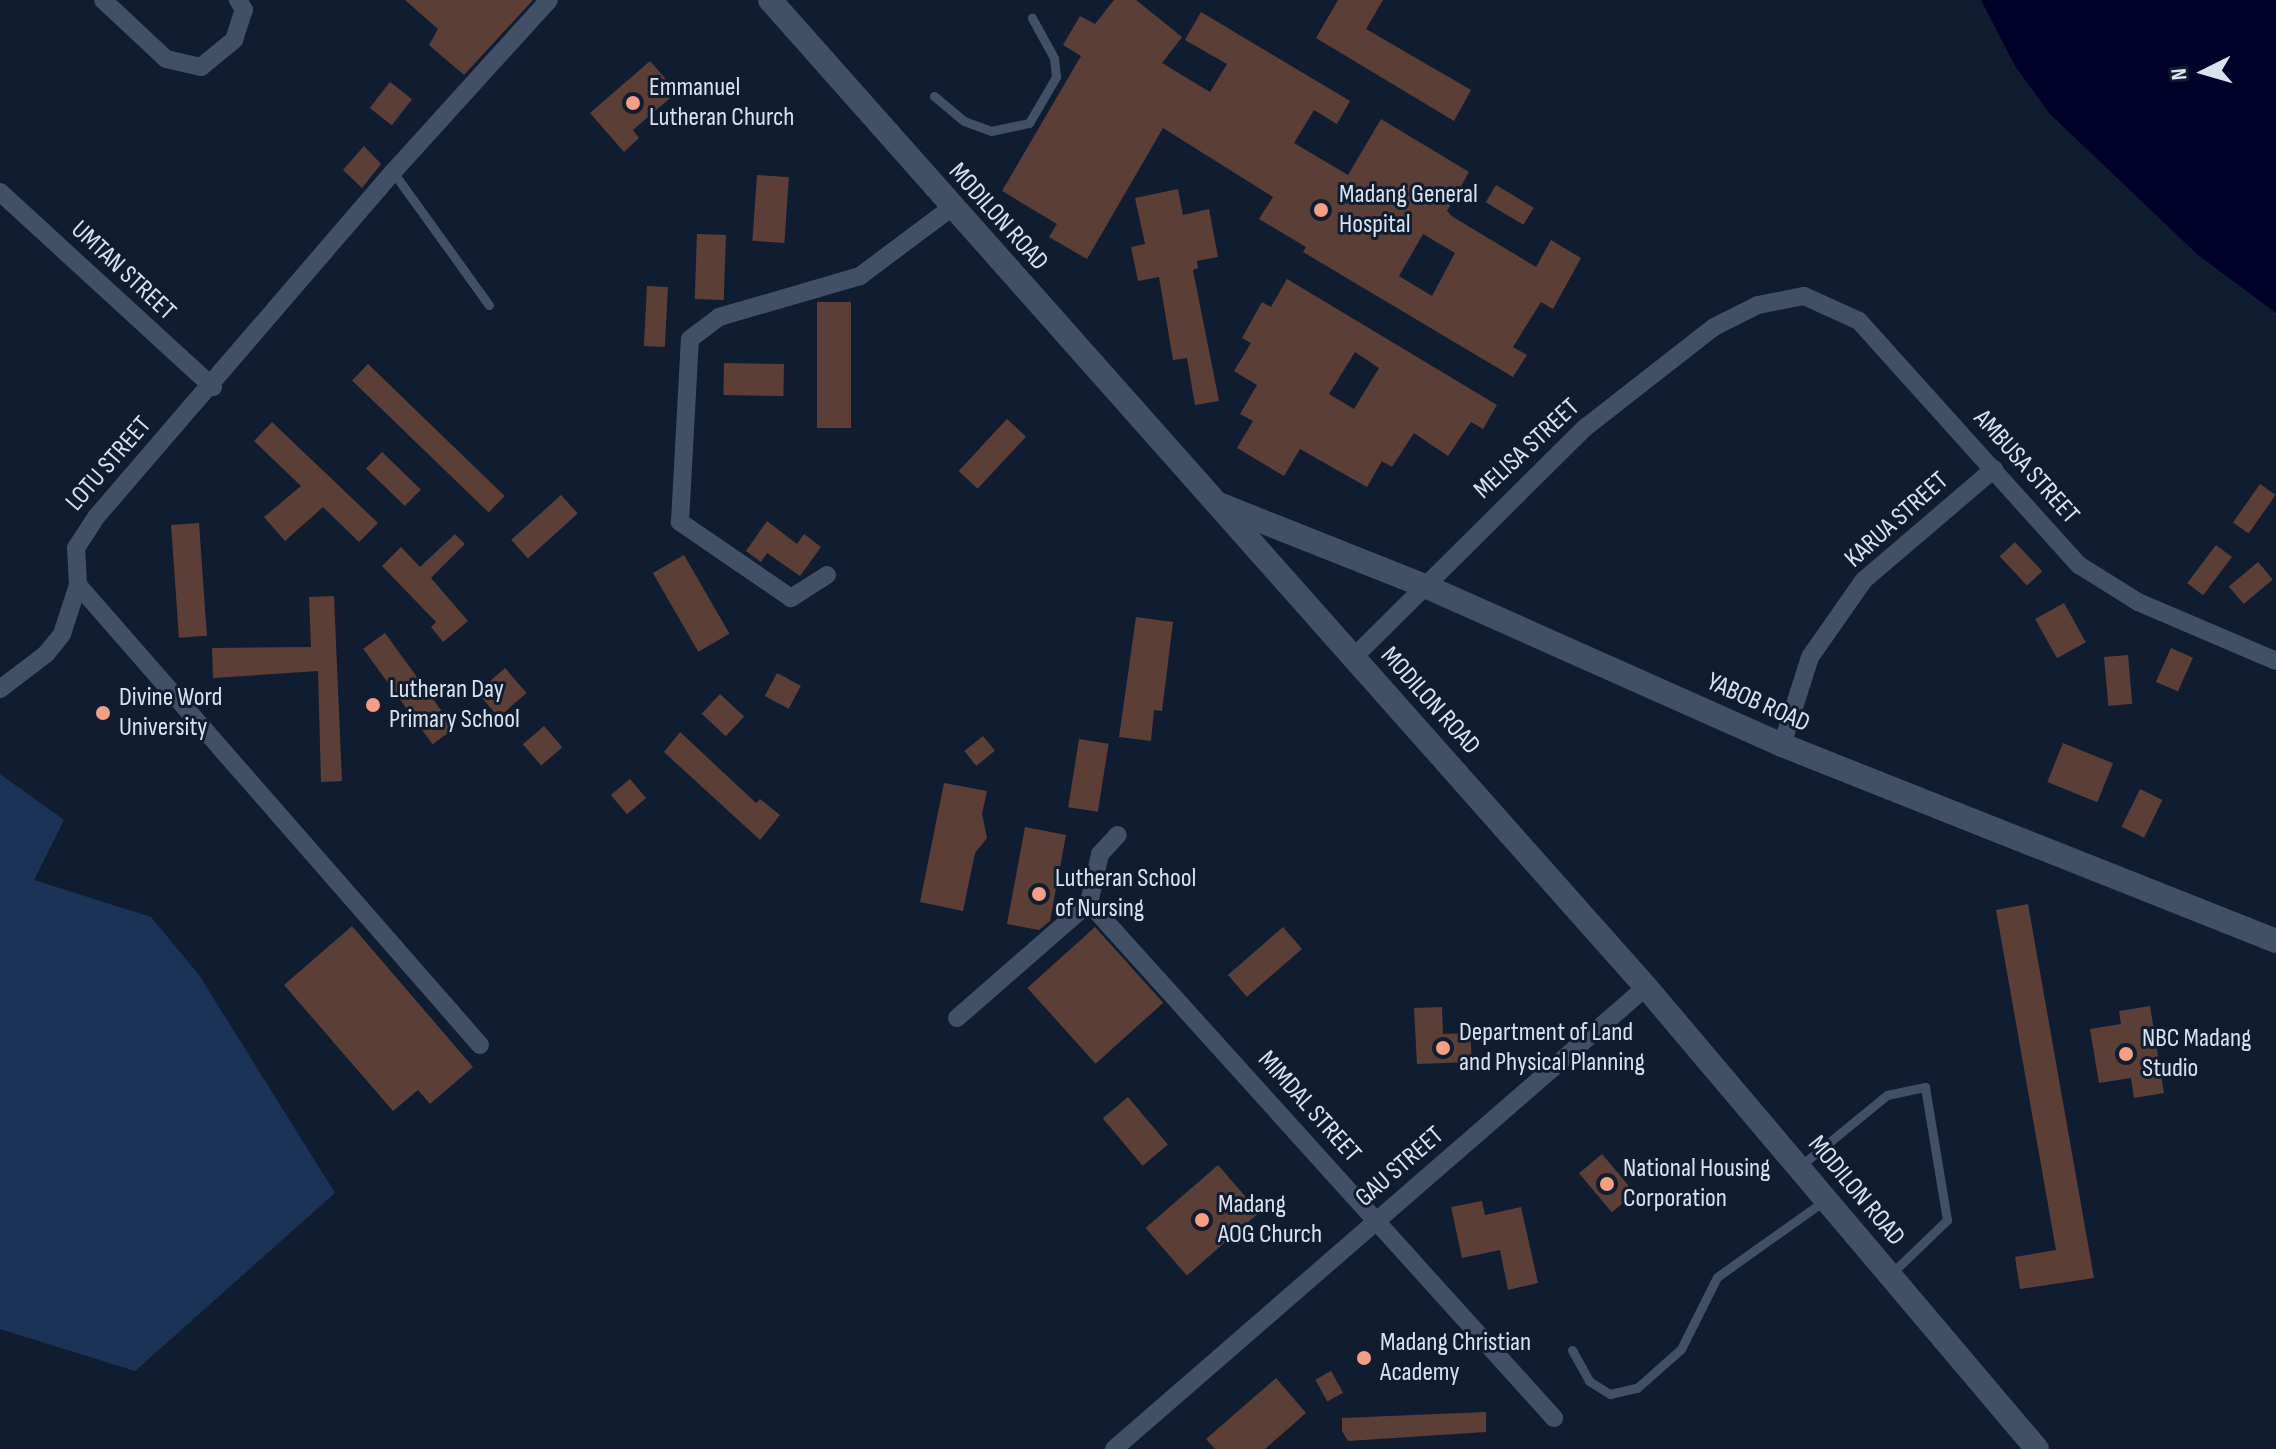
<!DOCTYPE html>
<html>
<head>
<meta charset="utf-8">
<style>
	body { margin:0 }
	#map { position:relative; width:2276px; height:1449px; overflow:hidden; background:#101d30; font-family:"Sofia Sans Condensed",sans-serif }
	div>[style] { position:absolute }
	.green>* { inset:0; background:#1b3357 }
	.water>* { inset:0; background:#000028 }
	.building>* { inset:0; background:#5b3f37; transform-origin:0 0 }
	.service>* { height:9px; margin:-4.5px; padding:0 4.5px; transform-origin:4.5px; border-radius:4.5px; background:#415066 }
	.minor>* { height:18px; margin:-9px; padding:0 9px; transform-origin:9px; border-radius:9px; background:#415066 }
	.tertiary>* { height:24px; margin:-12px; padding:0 12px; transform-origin:12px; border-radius:12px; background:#415066 }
	.secondary>* { height:24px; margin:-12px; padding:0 12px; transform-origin:12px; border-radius:12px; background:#415066 }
	.dots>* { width:22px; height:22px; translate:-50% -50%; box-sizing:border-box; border:4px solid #101d30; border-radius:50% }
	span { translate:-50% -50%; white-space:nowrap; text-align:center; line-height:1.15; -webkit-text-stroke:6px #101d30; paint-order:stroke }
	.poi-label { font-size:26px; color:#d9e2ef }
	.left { translate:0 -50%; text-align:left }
	.street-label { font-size:26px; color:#d9e2ef }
	.north { position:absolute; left:2164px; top:32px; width:80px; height:80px; -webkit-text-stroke:6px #101d30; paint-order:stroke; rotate:265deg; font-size:22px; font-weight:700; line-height:32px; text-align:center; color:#d9e2ef }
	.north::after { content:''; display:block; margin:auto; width:28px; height:36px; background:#d9e2ef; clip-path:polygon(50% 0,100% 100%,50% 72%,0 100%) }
</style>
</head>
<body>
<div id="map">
	<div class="green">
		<div style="clip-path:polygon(0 774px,64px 820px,34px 880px,151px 917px,199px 975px,335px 1193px,135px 1371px,0 1329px)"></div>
	</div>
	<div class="water">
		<div style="clip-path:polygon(1981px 0,2276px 0,2276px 313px,2198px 255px,2050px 114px,2015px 66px)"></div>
	</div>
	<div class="building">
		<div style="clip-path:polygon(405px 0,533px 0,464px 75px,429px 45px,438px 29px)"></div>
		<div style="clip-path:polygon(evenodd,1114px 0,1136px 0,1182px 37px,1162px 63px,1210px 92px,1227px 64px,1185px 40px,1201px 12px,1350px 101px,1337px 124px,1314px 110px,1294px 143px,1348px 175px,1381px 119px,1469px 172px,1447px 211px,1453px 217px,1536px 267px,1551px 240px,1581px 258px,1553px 309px,1541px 302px,1513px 347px,1527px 355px,1513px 377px,1303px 252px,1306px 247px,1259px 219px,1273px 197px,1163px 128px,1087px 259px,1049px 237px,1057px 224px,1002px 191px,1081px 56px,1063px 45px,1080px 16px,1095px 24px,1114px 0,1423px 234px,1455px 253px,1432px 296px,1399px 276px,1423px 234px)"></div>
		<div style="clip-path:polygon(1338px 0,1383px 0,1366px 29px,1471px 90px,1454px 121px,1316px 38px)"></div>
		<div style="clip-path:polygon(650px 61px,677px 92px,633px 130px,639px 138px,624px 152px,590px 113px)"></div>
		<div style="left:390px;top:82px;width:28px;height:33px;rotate:38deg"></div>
		<div style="clip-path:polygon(364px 146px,381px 164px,362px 188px,343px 170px)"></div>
		<div style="left:757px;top:175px;width:32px;height:66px;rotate:4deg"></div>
		<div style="left:1496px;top:185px;width:44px;height:20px;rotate:31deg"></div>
		<div style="clip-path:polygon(1178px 189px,1183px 215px,1209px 209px,1218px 257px,1197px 261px,1198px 268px,1193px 270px,1219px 401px,1195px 405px,1187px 358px,1173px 360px,1159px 277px,1138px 281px,1131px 247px,1145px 244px,1135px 198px)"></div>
		<div style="left:697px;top:234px;width:29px;height:65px;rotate:2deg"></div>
		<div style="clip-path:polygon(evenodd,1287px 279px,1497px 405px,1483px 429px,1471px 422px,1448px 456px,1414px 433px,1392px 467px,1382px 461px,1367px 487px,1300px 449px,1284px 476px,1237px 448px,1253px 421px,1240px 414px,1257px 385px,1234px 371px,1251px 343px,1242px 338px,1262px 302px,1271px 307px,1287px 279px,1355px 352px,1379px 368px,1354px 409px,1329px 394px,1355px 352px)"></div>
		<div style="left:647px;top:286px;width:21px;height:60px;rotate:3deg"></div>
		<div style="left:817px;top:302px;width:34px;height:126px"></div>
		<div style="left:724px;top:363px;width:60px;height:32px;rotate:1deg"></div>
		<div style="left:368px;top:364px;width:190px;height:23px;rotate:44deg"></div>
		<div style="left:1007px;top:419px;width:26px;height:71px;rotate:43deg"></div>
		<div style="clip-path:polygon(272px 422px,378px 523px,359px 542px,323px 507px,285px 541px,264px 517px,301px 486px,254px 441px)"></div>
		<div style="left:382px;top:452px;width:54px;height:23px;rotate:44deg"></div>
		<div style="left:2260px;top:484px;width:19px;height:47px;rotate:35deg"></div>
		<div style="left:561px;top:495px;width:25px;height:67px;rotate:48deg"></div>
		<div style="clip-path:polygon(767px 521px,797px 544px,804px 534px,821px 547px,800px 576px,767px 553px,761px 562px,746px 551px)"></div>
		<div style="left:199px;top:523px;width:113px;height:28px;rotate:86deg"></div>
		<div style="clip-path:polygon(455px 534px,465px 544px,431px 578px,468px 621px,443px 642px,431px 627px,436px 622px,382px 566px,401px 547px,420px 567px)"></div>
		<div style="left:2015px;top:542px;width:40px;height:21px;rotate:47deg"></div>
		<div style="left:2216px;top:545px;width:20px;height:48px;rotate:37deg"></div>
		<div style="left:684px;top:555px;width:91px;height:36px;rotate:60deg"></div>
		<div style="left:2258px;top:562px;width:23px;height:38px;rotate:50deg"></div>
		<div style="clip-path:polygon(334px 596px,342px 781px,321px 782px,318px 671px,213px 678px,212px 648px,311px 647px,309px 597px)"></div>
		<div style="left:2064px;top:603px;width:45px;height:33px;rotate:61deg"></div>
		<div style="clip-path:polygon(1136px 617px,1173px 622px,1162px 711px,1154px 710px,1151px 741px,1119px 737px)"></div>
		<div style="left:385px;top:633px;width:118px;height:27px;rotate:54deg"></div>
		<div style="left:2171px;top:648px;width:24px;height:37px;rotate:24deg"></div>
		<div style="left:2128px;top:655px;width:49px;height:24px;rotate:85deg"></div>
		<div style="left:505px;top:668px;width:33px;height:37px;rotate:49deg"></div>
		<div style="left:777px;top:673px;width:27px;height:26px;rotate:28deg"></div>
		<div style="left:720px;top:694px;width:33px;height:27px;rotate:43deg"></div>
		<div style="left:544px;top:726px;width:28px;height:28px;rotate:49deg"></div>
		<div style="clip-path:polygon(680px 732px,756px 803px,760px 799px,780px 815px,760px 840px,664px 752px)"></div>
		<div style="left:983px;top:736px;width:19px;height:24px;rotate:51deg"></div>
		<div style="left:1079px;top:739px;width:30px;height:69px;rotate:9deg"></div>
		<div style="left:2063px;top:743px;width:54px;height:42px;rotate:22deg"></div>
		<div style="left:630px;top:779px;width:25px;height:25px;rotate:50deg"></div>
		<div style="clip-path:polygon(944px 783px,987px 791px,982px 814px,987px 838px,975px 853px,963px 911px,920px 902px)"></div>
		<div style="left:2140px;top:789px;width:25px;height:42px;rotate:26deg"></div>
		<div style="clip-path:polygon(1025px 827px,1066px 835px,1050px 921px,1039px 930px,1007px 924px)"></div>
		<div style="clip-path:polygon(2028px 904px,2094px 1278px,2020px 1289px,2015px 1257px,2056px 1250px,1996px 910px)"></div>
		<div style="clip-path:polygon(352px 926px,473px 1067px,430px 1104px,418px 1090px,393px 1111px,284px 985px)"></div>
		<div style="left:1095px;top:927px;width:102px;height:91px;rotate:48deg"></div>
		<div style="left:1283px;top:927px;width:29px;height:73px;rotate:49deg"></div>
		<div style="clip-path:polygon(2150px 1006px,2164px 1093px,2134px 1098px,2131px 1078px,2099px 1083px,2090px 1029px,2121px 1024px,2119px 1011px)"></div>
		<div style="clip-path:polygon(1442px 1007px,1443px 1034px,1470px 1033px,1472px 1062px,1417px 1064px,1414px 1008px)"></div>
		<div style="left:1128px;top:1097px;width:62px;height:33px;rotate:50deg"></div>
		<div style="left:1602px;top:1154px;width:51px;height:30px;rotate:50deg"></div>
		<div style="left:1218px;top:1165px;width:63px;height:96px;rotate:49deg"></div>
		<div style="clip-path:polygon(1482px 1201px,1485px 1215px,1521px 1207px,1538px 1283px,1508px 1290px,1500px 1250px,1462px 1258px,1451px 1207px)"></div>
		<div style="left:1331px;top:1371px;width:25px;height:18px;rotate:61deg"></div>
		<div style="clip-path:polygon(1276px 1378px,1306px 1413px,1265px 1449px,1215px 1449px,1206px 1439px)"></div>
		<div style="clip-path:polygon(1486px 1412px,1486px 1432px,1348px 1441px,1342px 1431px,1342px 1418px)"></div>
	</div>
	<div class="service">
		<div style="left:934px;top:96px;width:39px;rotate:40deg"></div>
		<div style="left:964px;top:121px;width:29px;rotate:20deg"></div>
		<div style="left:991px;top:131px;width:39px;rotate:-12deg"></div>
		<div style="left:1029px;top:123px;width:53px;rotate:-59.6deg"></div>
		<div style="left:1056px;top:77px;width:19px;rotate:-96deg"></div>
		<div style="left:1054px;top:58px;width:46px;rotate:-118.8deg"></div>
		<div style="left:393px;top:172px;width:164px;rotate:54.2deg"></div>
		<div style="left:1799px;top:1167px;width:114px;rotate:-39.3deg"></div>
		<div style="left:1887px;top:1095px;width:39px;rotate:-12deg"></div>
		<div style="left:1925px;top:1087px;width:135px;rotate:80.6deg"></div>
		<div style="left:1947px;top:1220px;width:76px;rotate:136.1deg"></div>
		<div style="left:1572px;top:1350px;width:35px;rotate:61deg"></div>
		<div style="left:1589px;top:1381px;width:25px;rotate:32deg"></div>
		<div style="left:1610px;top:1394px;width:28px;rotate:-13deg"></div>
		<div style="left:1637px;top:1388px;width:59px;rotate:-41.6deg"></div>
		<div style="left:1681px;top:1349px;width:80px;rotate:-63.4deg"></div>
		<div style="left:1717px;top:1277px;width:131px;rotate:-35.4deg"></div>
	</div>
	<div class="minor">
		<div style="left:103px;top:0;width:86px;rotate:43.1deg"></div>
		<div style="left:166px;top:59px;width:36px;rotate:13deg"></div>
		<div style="left:201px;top:67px;width:43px;rotate:-39.3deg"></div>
		<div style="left:234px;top:40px;width:32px;rotate:-72deg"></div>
		<div style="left:244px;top:10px;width:12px;rotate:-121deg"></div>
		<div style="left:0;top:192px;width:289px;rotate:42.5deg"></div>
		<div style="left:827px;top:575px;width:43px;rotate:147.4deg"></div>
		<div style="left:791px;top:598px;width:135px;rotate:-145.6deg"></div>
		<div style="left:680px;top:522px;width:183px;rotate:-86.9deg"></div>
		<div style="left:690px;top:339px;width:36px;rotate:-37deg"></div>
		<div style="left:719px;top:317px;width:147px;rotate:-16.2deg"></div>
		<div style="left:860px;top:276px;width:114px;rotate:-36.8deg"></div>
		<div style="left:1354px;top:657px;width:327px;rotate:-44.8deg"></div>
		<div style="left:1586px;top:427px;width:162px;rotate:-38deg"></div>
		<div style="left:1714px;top:327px;width:49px;rotate:-26.6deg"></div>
		<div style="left:1758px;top:305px;width:47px;rotate:-11.1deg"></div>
		<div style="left:1804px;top:296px;width:60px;rotate:24.4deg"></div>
		<div style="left:1859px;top:321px;width:329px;rotate:48deg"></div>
		<div style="left:2079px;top:565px;width:70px;rotate:32.1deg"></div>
		<div style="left:2138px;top:602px;width:150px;rotate:23.1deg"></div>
		<div style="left:0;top:689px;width:58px;rotate:-37.3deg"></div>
		<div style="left:46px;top:654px;width:26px;rotate:-51deg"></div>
		<div style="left:62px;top:634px;width:52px;rotate:-71.9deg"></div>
		<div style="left:1782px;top:745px;width:92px;rotate:-72.3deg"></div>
		<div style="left:1810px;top:657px;width:94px;rotate:-55deg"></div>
		<div style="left:1864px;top:580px;width:171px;rotate:-40.5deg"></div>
		<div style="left:1089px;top:903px;width:694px;rotate:47.92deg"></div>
		<div style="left:957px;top:1018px;width:175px;rotate:-41.1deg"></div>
		<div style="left:1089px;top:903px;width:50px;rotate:-77.3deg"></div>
		<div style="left:1100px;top:854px;width:26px;rotate:-47deg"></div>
		<div style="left:480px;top:1045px;width:611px;rotate:-131.15deg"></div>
		<div style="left:78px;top:585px;width:37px;rotate:-93deg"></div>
		<div style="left:76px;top:548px;width:38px;rotate:-57deg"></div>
		<div style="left:97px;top:516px;width:454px;rotate:-49.3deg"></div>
		<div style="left:393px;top:172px;width:232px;rotate:-47.8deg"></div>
		<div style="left:1114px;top:1449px;width:705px;rotate:-40.97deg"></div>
	</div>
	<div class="tertiary">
		<div style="left:1221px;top:505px;width:219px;rotate:21.7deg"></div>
		<div style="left:1425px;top:586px;width:391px;rotate:24deg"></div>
		<div style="left:1782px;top:745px;width:531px;rotate:21.64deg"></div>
	</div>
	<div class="secondary">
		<div style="left:770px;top:0;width:1320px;rotate:48.41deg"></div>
		<div style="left:1646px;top:987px;width:605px;rotate:49.76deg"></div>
	</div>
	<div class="dots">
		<div style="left:633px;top:103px;background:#f49e86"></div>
		<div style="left:1321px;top:210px;background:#f49e86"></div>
		<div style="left:373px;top:705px;background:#f49e86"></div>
		<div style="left:103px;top:713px;background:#f49e86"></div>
		<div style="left:1039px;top:894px;background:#f49e86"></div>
		<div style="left:1443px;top:1048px;background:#f49e86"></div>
		<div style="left:2126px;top:1054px;background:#f49e86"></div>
		<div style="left:1607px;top:1184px;background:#f49e86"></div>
		<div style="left:1202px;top:1220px;background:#f49e86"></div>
		<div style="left:1364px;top:1358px;background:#f49e86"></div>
	</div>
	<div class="poi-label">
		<span class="left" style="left:649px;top:103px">Emmanuel<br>Lutheran Church</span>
		<span class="left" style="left:1339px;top:210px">Madang General<br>Hospital</span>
		<span class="left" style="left:389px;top:705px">Lutheran Day<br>Primary School</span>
		<span class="left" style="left:119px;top:713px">Divine Word<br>University</span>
		<span class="left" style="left:1055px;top:894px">Lutheran School<br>of Nursing</span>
		<span class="left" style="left:1459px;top:1048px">Department of Land<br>and Physical Planning</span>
		<span class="left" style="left:2142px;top:1054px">NBC Madang<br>Studio</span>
		<span class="left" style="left:1623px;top:1184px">National Housing<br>Corporation</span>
		<span class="left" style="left:1218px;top:1220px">Madang<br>AOG Church</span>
		<span class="left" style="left:1380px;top:1358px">Madang Christian<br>Academy</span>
	</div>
	<div class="street-label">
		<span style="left:998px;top:217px;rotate:48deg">MODILON ROAD</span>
		<span style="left:123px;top:271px;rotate:43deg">UMTAN STREET</span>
		<span style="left:1527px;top:449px;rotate:-43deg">MELISA STREET</span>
		<span style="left:109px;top:464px;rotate:-49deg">LOTU STREET</span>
		<span style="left:2026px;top:467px;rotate:48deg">AMBUSA STREET</span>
		<span style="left:1897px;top:520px;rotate:-42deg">KARUA STREET</span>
		<span style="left:1430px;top:701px;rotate:48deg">MODILON ROAD</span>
		<span style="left:1758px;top:703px;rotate:24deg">YABOB ROAD</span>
		<span style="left:1309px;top:1107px;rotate:48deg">MIMDAL STREET</span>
		<span style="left:1400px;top:1167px;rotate:-41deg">GAU STREET</span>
		<span style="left:1856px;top:1191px;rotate:50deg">MODILON ROAD</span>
	</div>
	<div class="north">N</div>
</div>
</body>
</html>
